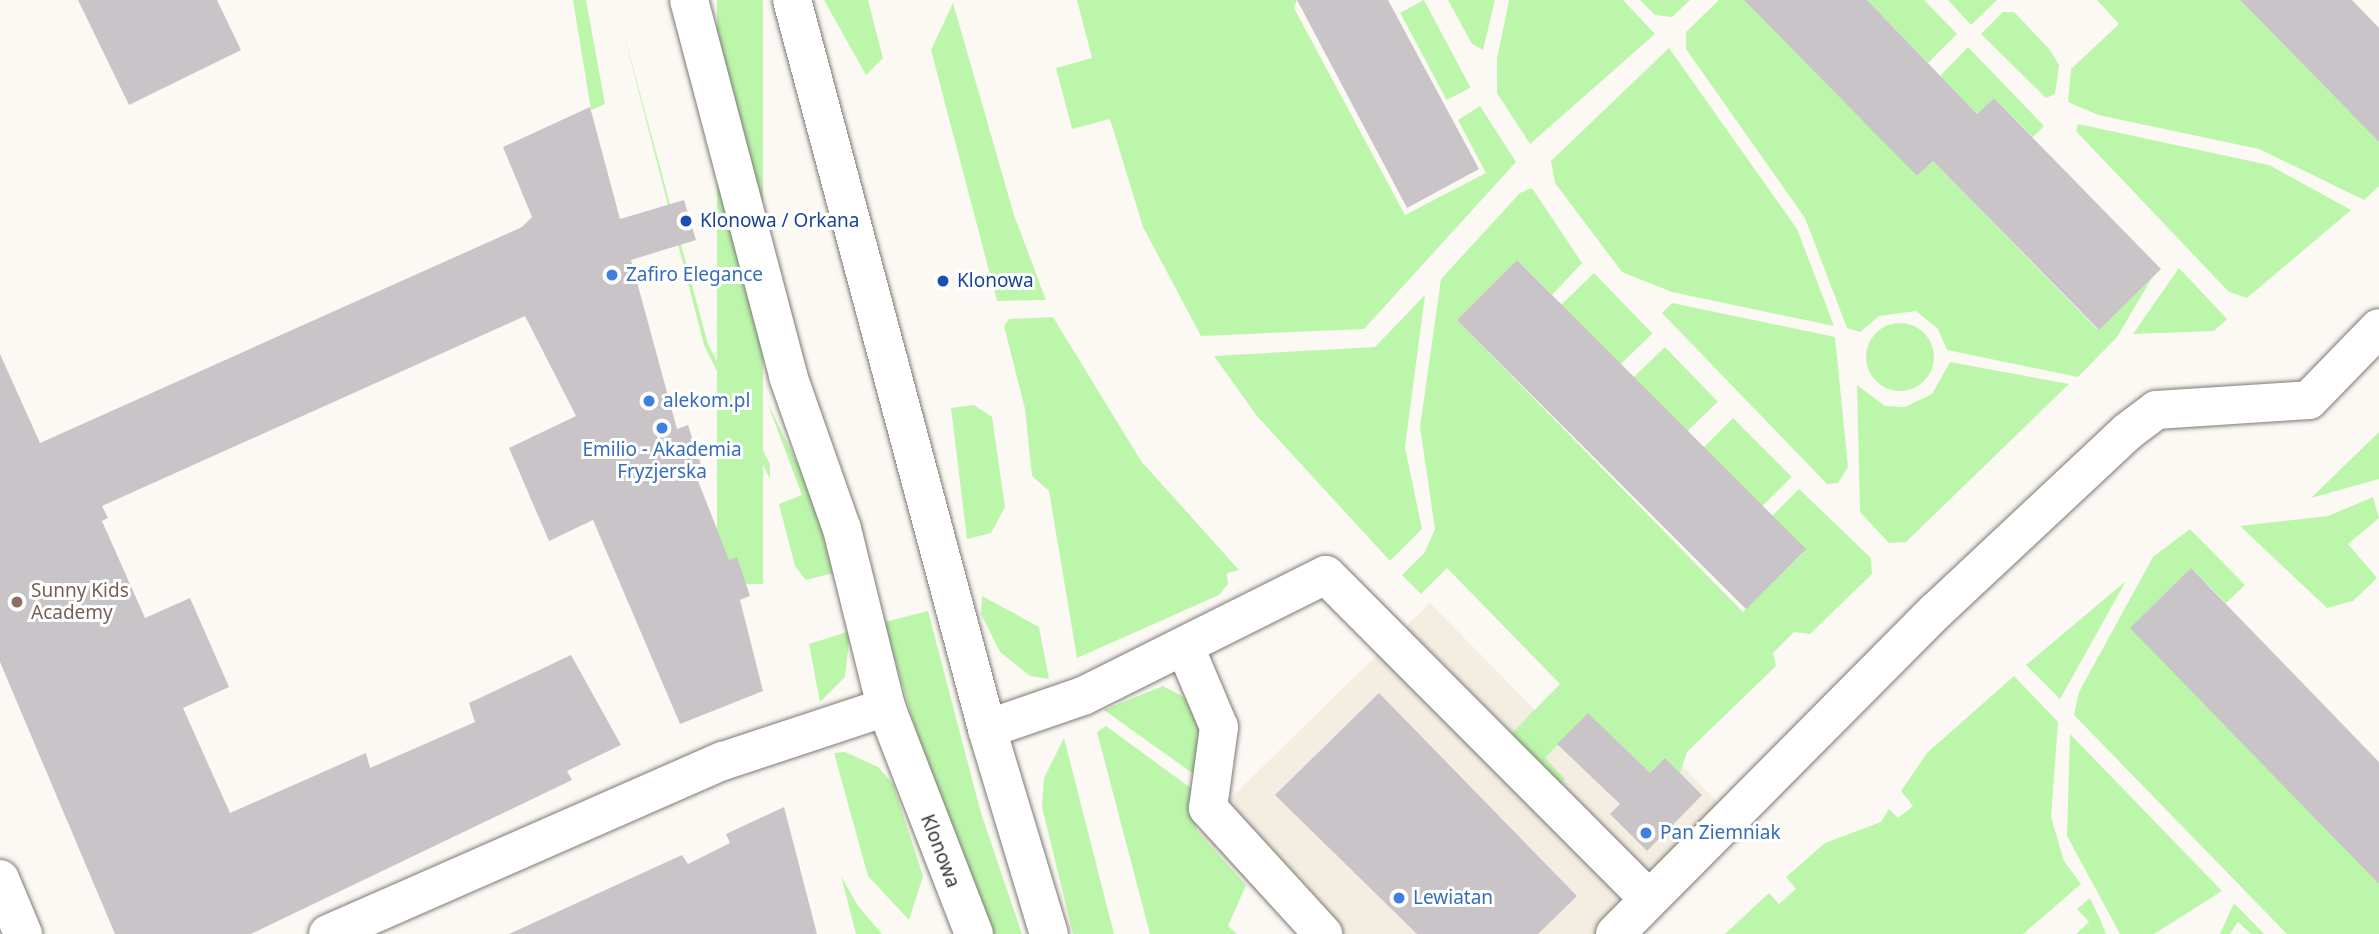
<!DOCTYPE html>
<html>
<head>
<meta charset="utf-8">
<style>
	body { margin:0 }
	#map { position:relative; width:2379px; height:934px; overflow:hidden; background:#fcf9f4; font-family:"Noto Sans",sans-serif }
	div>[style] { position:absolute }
	.built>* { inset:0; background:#f4ede1 }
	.green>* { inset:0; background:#bcf6aa; transform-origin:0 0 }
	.round { border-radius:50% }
	.building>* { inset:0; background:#c9c4c8; transform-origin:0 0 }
	.roads { filter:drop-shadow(0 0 2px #7d7a76) drop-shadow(0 0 2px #7d7a76) }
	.minor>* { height:38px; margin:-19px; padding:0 19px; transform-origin:19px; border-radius:19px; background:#fff }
	.dots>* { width:19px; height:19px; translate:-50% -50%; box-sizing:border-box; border:4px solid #fff; border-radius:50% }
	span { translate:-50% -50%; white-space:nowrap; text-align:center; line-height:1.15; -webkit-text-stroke:6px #fff; paint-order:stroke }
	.transit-label { font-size:19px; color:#164399 }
	.left { translate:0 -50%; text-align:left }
	.shop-label { font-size:19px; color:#366cbe }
	.education-label { font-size:19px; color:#785e54 }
	.street-label { font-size:19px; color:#363533 }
</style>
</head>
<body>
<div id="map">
	<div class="built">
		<div style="clip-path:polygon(1430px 603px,1538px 713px,1587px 667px,1725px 810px,1597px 934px,1298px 934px,1197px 831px)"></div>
	</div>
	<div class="green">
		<div style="clip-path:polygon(573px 0,586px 0,605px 104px,591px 110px)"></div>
		<div style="left:717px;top:0;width:46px;height:584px"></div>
		<div style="clip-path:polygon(824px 0,868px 0,883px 58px,866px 75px)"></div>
		<div style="clip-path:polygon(1077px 0,1297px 0,1294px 8px,1405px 215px,1486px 173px,1458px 120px,1480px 106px,1516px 162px,1364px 329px,1201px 336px,1143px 227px,1110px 119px,1072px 129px,1056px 68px,1092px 58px)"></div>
		<div style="left:1424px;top:0;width:99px;height:27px;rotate:62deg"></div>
		<div style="clip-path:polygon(1448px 0,1495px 0,1483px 50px,1472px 44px)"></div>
		<div style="clip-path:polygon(1509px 0,1623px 0,1655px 34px,1530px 144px,1497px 93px,1497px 59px)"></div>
		<div style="clip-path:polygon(1640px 0,1690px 0,1672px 17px,1655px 15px)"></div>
		<div style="clip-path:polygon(1719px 0,1757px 0,1917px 176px,1933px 161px,2098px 330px,2152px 278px,2117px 337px,2078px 377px,1947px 350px,1938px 329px,1916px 311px,1879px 316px,1860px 332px,1847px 328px,1805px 218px,1686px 49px,1686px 32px)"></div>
		<div style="clip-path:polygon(1867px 0,1924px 0,1957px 34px,1928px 63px)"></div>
		<div style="clip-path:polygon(1948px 0,1997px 0,1971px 25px)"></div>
		<div style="clip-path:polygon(2097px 0,2240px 0,2379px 142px,2379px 186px,2364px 200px,2259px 149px,2098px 115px,2068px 102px,2071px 69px,2119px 24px)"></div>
		<div style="clip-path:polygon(953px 3px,1014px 215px,1046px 300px,997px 301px,931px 50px)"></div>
		<div style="clip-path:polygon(2003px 12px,2014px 12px,2050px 50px,2059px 65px,2055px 94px,2046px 98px,1981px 34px)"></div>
		<div style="clip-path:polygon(621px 23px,708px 344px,770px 464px,770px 479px,704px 345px)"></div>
		<div style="clip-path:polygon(1968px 47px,2044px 126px,2033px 137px,1994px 98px,1977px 114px,1940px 76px)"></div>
		<div style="clip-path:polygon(1669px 48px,1797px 229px,1834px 326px,1672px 292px,1622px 272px,1555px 183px,1551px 161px)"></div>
		<div style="clip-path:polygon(2078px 124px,2269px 165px,2351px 210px,2247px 298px,2229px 292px,2076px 131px)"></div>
		<div style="clip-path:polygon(1532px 188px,1582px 263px,1552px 295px,1517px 260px,1457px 320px,1743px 612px,1804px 552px,1770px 518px,1799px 489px,1871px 558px,1872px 574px,1810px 634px,1794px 632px,1773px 653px,1776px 666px,1687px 752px,1680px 773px,1665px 758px,1643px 781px,1636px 760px,1588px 713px,1545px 758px,1565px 779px,1560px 785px,1511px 734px,1560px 684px,1447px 568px,1421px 594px,1402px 575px,1425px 552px,1435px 529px,1420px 427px,1441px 279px,1520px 193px)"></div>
		<div style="clip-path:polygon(2179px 268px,2227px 319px,2214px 331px,2133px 334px)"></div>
		<div style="left:1594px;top:273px;width:84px;height:46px;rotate:46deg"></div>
		<div style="clip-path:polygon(1425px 295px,1405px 447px,1422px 529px,1390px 561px,1257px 416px,1214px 356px,1375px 347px)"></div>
		<div style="clip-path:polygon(1672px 303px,1835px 337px,1848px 467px,1838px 483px,1827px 484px,1662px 313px)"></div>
		<div style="clip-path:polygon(1053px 317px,1141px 461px,1239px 570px,1227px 573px,1228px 584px,1219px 595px,1077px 658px,1049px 491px,1032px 476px,1025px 409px,1004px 326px,1009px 319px)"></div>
		<div class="round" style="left:1866px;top:323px;width:68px;height:68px"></div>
		<div style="left:1665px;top:347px;width:76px;height:45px;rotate:46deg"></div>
		<div style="clip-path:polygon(1950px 362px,2069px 384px,1906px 542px,1889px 543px,1860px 512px,1857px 385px,1885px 406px,1905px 407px,1932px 394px)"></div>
		<div style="clip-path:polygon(767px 402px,811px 491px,833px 573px,806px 580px,795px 566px,779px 504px,802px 495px)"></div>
		<div style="clip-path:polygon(974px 405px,992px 417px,1005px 507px,991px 533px,967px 539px,951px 408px)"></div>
		<div style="left:1733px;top:418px;width:83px;height:43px;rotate:45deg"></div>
		<div style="clip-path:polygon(2379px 432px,2379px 479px,2311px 498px)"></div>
		<div style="clip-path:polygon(2373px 497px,2379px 518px,2348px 544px,2377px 578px,2353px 601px,2327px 608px,2240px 526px,2328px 516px)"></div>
		<div style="clip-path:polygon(2190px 529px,2245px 585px,2226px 603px,2191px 568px,2379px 884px,2379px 934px,2287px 934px,2074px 715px,2079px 692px,2153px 557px)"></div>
		<div style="clip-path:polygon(2126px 581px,2060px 699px,2026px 665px)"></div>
		<div style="clip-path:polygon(982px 596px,1039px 627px,1049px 679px,1030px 676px,1000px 652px,981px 614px)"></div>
		<div style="clip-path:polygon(928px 611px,981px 813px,1022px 934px,993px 934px,928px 771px,891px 647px,885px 622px)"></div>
		<div style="clip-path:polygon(850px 631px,845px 677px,820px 702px,809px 644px)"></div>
		<div style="clip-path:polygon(2014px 676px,2058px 722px,2051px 817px,2064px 861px,2081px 884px,2023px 934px,1725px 934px,1769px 893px,1779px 904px,1796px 889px,1786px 877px,1825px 843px,1881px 822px,1889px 809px,1898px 818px,1913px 806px,1901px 791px,1927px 753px)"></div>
		<div style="clip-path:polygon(1163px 686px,1193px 702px,1202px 727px,1195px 775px,1104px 710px)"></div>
		<div style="clip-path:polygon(1106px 726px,1192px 789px,1197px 831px,1246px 885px,1228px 926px,1237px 934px,1150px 934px,1097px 732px)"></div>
		<div style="clip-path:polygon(2070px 734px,2222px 891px,2154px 934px,2120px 934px,2067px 836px)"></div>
		<div style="clip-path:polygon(1064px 738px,1114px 934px,1073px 934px,1042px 807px,1044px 778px)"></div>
		<div style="clip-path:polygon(845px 752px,878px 767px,893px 784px,923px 876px,909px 920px,868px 876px,834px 753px)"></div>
		<div style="clip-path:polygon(841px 876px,858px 906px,882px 934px,856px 934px)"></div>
		<div style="clip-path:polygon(2090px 898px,2101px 921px,2106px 934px,2076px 934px,2089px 922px,2077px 909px)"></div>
		<div style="clip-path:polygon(2234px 903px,2264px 934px,2251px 934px,2238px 922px,2230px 934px,2220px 934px)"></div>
	</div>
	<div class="building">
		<div style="clip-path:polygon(78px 0,217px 0,241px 50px,129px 105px)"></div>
		<div style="clip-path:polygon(1297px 0,1388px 0,1479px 169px,1407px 208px)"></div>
		<div style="clip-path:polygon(1744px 0,1867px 0,1977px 114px,1994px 98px,2161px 269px,2099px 330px,1933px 161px,1917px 176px)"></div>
		<div style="clip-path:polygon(2240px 0,2352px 0,2379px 28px,2379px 142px)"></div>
		<div style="clip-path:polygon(590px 107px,620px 219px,684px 200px,696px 240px,631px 260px,677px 429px,688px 425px,703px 471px,695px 473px,729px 560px,737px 557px,750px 596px,740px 600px,763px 691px,680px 724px,593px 520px,549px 541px,509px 448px,576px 416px,525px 316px,102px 506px,108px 518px,102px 521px,145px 618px,190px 598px,229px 687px,183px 708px,230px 813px,366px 753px,370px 768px,475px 722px,469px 703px,571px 655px,621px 745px,567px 771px,572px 780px,251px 934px,115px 934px,0 662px,0 354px,40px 443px,522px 227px,532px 217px,503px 147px)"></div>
		<div style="left:1517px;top:260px;width:409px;height:85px;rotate:45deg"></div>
		<div style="clip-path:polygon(2191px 568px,2379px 762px,2379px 884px,2130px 628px)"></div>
		<div style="clip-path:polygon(1379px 693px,1577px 896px,1538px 934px,1417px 934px,1275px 795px)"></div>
		<div style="clip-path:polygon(1588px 713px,1650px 773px,1665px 758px,1702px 795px,1647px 851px,1610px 814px,1620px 804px,1557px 744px)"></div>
		<div style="clip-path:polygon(784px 807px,817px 934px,509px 934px,682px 855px,688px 864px,730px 843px,726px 834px)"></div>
	</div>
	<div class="roads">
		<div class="minor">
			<div style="left:689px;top:0;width:389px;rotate:75.2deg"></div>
			<div style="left:788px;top:376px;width:162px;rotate:70.6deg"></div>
			<div style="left:842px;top:529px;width:183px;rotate:76.1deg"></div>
			<div style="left:886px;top:707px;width:243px;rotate:68.8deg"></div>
			<div style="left:792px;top:0;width:755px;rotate:75.02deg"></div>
			<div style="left:987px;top:729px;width:214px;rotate:73.2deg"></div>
			<div style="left:1185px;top:647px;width:87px;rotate:67deg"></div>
			<div style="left:1219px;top:727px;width:82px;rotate:97.7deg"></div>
			<div style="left:1208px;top:808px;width:171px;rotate:47.6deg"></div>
			<div style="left:987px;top:729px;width:102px;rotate:-19deg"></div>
			<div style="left:1083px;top:696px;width:271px;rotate:-26.5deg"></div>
			<div style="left:1326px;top:575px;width:457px;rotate:45.1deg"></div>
			<div style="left:0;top:879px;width:60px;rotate:67.3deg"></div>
			<div style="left:328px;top:934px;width:431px;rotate:-23.7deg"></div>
			<div style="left:723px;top:761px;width:172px;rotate:-18.3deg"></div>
			<div style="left:1615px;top:934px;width:455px;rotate:-45.2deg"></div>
			<div style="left:1936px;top:611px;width:262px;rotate:-43.1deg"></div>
			<div style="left:2127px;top:432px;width:36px;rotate:-37deg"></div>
			<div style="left:2156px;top:410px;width:153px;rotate:-3.7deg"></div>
			<div style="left:2309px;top:400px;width:100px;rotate:-45.8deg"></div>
		</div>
	</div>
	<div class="dots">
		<div style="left:686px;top:221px;background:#1a4fb4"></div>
		<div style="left:612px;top:275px;background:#3f7fe0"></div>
		<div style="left:943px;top:281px;background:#1a4fb4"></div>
		<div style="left:649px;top:401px;background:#3f7fe0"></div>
		<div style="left:662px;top:428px;background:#3f7fe0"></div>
		<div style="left:17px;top:602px;background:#8d6e63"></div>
		<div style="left:1646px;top:833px;background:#3f7fe0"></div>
		<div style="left:1399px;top:898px;background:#3f7fe0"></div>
	</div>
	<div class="transit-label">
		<span class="left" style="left:700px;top:221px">Klonowa / Orkana</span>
		<span class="left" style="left:957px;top:281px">Klonowa</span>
	</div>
	<div class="shop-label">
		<span class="left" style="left:626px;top:275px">Zafiro Elegance</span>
		<span class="left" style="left:663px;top:401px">alekom.pl</span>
		<span style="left:662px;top:461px">Emilio - Akademia<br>Fryzjerska</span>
		<span class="left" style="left:1660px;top:833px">Pan Ziemniak</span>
		<span class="left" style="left:1413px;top:898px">Lewiatan</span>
	</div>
	<div class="education-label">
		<span class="left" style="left:31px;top:602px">Sunny Kids<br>Academy</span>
	</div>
	<div class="street-label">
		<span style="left:940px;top:851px;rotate:69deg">Klonowa</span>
	</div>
</div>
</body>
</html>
